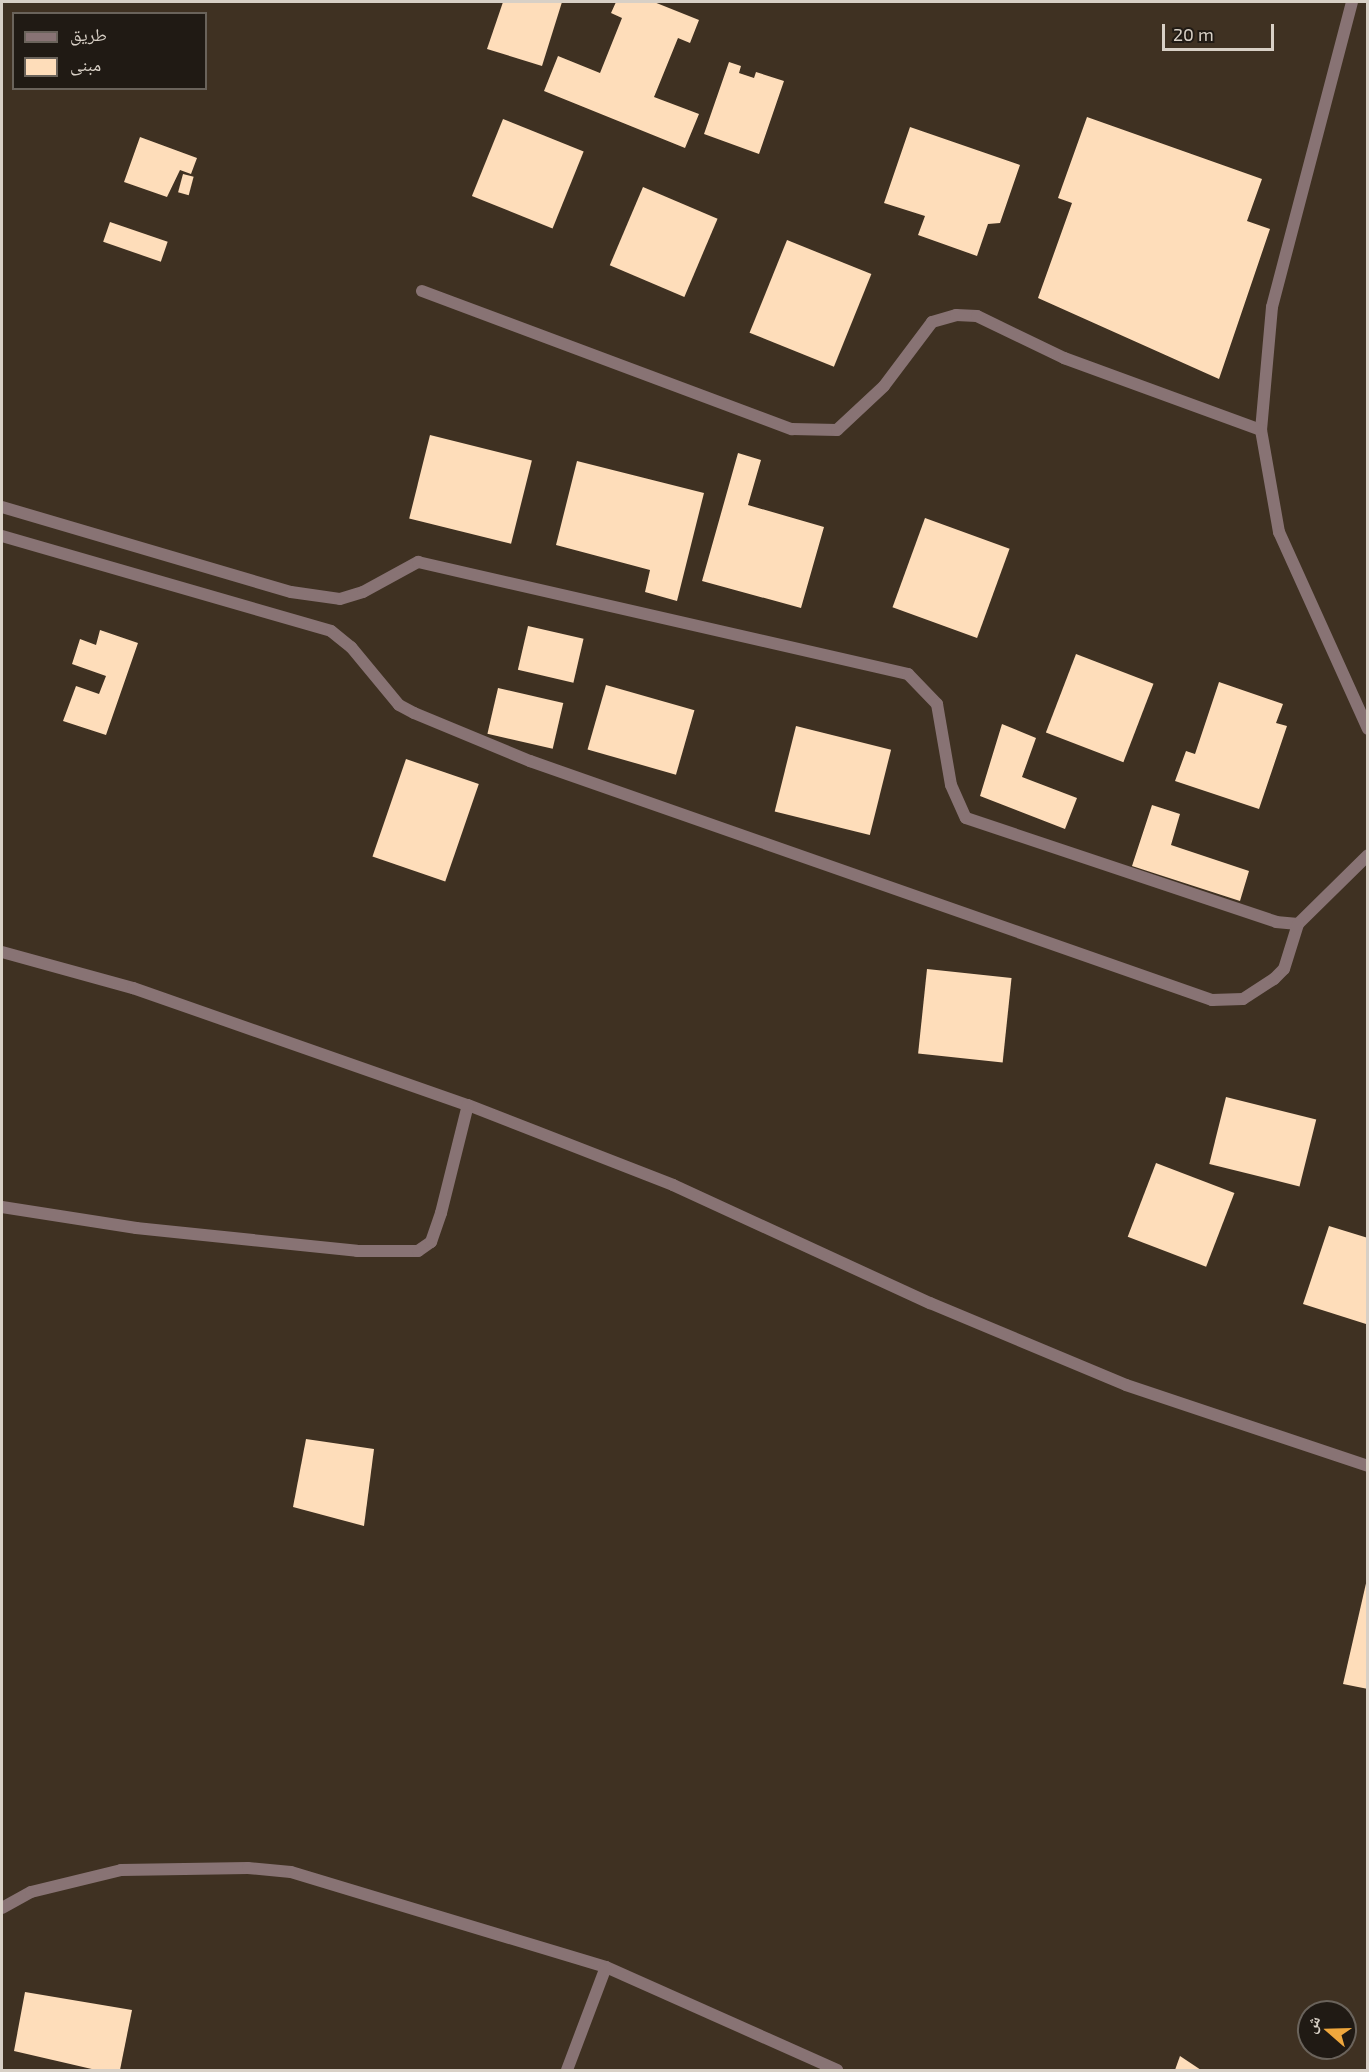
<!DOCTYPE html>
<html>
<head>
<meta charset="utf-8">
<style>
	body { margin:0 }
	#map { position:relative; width:1369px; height:2072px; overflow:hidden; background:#3f3122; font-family:"Exo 2","Noto Naskh Arabic",sans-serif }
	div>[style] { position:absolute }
	.building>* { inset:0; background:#feddba; transform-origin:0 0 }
	.minor>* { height:12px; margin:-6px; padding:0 6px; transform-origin:6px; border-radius:6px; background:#887374 }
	span { translate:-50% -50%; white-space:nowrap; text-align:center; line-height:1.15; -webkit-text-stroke:6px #201a14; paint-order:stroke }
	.frame { position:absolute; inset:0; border:3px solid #d8d0c6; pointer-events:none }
	.legend { position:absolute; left:12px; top:12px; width:195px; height:78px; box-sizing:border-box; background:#201a14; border:2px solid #6a635b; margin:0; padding:8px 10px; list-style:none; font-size:18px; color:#d8d0c6 }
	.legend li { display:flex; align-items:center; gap:12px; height:30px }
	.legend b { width:30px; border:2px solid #6a635b }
	.north { position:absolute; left:1297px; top:2000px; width:60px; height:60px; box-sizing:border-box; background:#201a14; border:2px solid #6a635b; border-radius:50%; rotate:290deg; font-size:16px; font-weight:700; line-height:24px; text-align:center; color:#d8d0c6 }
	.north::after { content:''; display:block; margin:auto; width:21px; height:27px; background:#efa73d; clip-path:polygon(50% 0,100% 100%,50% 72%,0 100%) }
	.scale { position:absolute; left:1162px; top:24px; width:112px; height:27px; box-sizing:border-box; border:3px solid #d8d0c6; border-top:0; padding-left:8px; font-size:18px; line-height:21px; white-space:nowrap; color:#d8d0c6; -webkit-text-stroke:4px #201a14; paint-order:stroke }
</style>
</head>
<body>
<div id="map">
	<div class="building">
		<div style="clip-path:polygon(503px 2px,562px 2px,542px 66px,487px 49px)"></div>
		<div style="clip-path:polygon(616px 2px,654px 2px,699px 20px,690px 43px,678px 38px,654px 97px,699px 114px,685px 148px,544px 91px,558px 56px,600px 73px,622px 18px,611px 13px)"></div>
		<div style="clip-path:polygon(729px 62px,741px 66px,739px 73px,754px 78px,756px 72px,784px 81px,759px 154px,704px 134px)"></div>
		<div style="clip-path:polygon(1087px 117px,1262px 179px,1247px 221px,1270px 229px,1219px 379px,1038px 298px,1072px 203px,1058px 198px)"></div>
		<div style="left:503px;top:119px;width:87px;height:83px;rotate:22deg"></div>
		<div style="clip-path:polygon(910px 127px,1020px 165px,1000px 223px,988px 224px,977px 256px,918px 235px,925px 216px,884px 203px)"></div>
		<div style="clip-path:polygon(140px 137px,197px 158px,191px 174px,180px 170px,167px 197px,124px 182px)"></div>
		<div style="left:183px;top:174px;width:11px;height:19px;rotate:15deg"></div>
		<div style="left:643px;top:187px;width:81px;height:85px;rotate:23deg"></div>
		<div style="left:110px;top:222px;width:61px;height:21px;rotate:19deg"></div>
		<div style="left:787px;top:240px;width:91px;height:100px;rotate:22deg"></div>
		<div style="left:430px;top:435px;width:105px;height:86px;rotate:14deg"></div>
		<div style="clip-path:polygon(738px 453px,761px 460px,748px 505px,824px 527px,801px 608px,702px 581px)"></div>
		<div style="clip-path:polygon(577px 461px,704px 493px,677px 601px,645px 592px,650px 570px,556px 545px)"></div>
		<div style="left:925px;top:518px;width:90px;height:95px;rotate:20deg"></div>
		<div style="left:528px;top:626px;width:57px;height:45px;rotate:13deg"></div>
		<div style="clip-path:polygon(100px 630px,138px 643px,106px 735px,63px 721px,76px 686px,99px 694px,106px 676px,72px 664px,80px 639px,96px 645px)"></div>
		<div style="left:1076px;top:654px;width:83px;height:84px;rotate:21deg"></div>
		<div style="clip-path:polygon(1219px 682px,1283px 704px,1276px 723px,1287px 726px,1259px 809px,1175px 781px,1186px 751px,1195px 754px)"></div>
		<div style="left:606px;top:685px;width:92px;height:67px;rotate:16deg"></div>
		<div style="left:498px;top:688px;width:67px;height:47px;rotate:13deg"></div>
		<div style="clip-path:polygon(1002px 724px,1036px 738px,1022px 777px,1077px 798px,1065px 829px,980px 796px)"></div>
		<div style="left:796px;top:726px;width:98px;height:88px;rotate:14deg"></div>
		<div style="left:406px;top:759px;width:77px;height:103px;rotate:19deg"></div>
		<div style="clip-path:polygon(1152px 805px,1180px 814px,1171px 845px,1249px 871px,1240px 901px,1132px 866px)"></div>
		<div style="left:927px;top:969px;width:85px;height:85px;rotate:6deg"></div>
		<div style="left:1226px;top:1097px;width:93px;height:69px;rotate:14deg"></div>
		<div style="left:1156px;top:1163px;width:84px;height:79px;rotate:21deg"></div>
		<div style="clip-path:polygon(1329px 1226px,1368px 1238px,1366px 1324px,1303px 1304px)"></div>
		<div style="clip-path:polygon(306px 1439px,374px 1449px,364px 1526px,293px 1507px)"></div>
		<div style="clip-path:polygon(1367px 1579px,1368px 1579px,1368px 1689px,1343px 1684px)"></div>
		<div style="clip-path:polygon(25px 1992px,132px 2010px,120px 2070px,96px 2070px,14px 2051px)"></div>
		<div style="clip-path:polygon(1180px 2056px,1201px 2070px,1175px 2070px)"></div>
	</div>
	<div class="minor">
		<div style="left:1352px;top:2px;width:315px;rotate:104.7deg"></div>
		<div style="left:1272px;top:307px;width:123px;rotate:95.1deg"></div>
		<div style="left:1261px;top:430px;width:104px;rotate:80deg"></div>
		<div style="left:1279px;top:532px;width:216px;rotate:65.7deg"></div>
		<div style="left:422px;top:291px;width:395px;rotate:20.5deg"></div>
		<div style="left:792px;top:429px;width:45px;rotate:1.3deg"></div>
		<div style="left:837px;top:430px;width:64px;rotate:-43.1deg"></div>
		<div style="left:884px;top:386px;width:80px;rotate:-53.1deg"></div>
		<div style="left:932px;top:322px;width:25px;rotate:-16deg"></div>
		<div style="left:956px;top:315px;width:21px;rotate:3deg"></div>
		<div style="left:977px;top:316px;width:97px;rotate:25.8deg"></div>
		<div style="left:1064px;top:358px;width:210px;rotate:20.1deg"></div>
		<div style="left:2px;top:507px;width:301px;rotate:16.4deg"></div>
		<div style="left:291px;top:592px;width:49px;rotate:8.1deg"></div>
		<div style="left:340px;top:599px;width:24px;rotate:-17deg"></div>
		<div style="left:363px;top:592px;width:63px;rotate:-28.6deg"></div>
		<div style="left:418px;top:562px;width:503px;rotate:12.88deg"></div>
		<div style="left:908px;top:674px;width:42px;rotate:46deg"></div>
		<div style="left:937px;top:704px;width:82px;rotate:80.2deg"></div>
		<div style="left:951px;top:785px;width:36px;rotate:66deg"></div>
		<div style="left:966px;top:818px;width:327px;rotate:18.5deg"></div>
		<div style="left:1276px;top:922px;width:22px;rotate:5deg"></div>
		<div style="left:1298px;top:924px;width:98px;rotate:-44.6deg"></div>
		<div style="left:2px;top:536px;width:342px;rotate:16.1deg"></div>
		<div style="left:331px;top:631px;width:26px;rotate:39deg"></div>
		<div style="left:351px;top:647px;width:75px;rotate:50.4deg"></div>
		<div style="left:399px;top:705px;width:17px;rotate:28deg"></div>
		<div style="left:414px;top:713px;width:126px;rotate:22.5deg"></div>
		<div style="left:530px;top:761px;width:723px;rotate:19.31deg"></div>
		<div style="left:1212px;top:1000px;width:31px;rotate:-2deg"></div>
		<div style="left:1243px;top:999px;width:37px;rotate:-33deg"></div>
		<div style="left:1274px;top:979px;width:14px;rotate:-45deg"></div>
		<div style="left:1284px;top:969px;width:47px;rotate:-72.7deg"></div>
		<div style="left:2px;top:952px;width:136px;rotate:15.4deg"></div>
		<div style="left:133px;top:988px;width:355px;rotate:19.3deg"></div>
		<div style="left:468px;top:1105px;width:220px;rotate:21.3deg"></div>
		<div style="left:673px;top:1185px;width:283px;rotate:24.7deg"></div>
		<div style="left:930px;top:1303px;width:212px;rotate:22.7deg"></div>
		<div style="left:1126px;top:1385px;width:255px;rotate:18.5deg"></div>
		<div style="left:2px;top:1207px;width:136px;rotate:8.9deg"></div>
		<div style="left:136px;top:1228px;width:222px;rotate:5.9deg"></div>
		<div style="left:357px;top:1251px;width:61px"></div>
		<div style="left:418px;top:1251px;width:16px;rotate:-35deg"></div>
		<div style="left:431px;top:1242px;width:31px;rotate:-71deg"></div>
		<div style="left:441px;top:1213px;width:111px;rotate:-76deg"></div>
		<div style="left:2px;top:1908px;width:33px;rotate:-29deg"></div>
		<div style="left:31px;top:1892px;width:93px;rotate:-13.7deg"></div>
		<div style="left:121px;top:1870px;width:127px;rotate:-0.9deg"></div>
		<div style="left:248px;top:1868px;width:43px;rotate:5.3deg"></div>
		<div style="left:291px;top:1872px;width:329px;rotate:16.8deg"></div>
		<div style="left:606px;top:1967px;width:253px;rotate:24deg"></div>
		<div style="left:567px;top:2070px;width:110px;rotate:-69.3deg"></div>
	</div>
	<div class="frame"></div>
	<ul class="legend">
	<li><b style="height:8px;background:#887374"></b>طريق</li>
	<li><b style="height:16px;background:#feddba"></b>مبنى</li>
	</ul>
	<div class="north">ش</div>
	<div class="scale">20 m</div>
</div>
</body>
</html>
